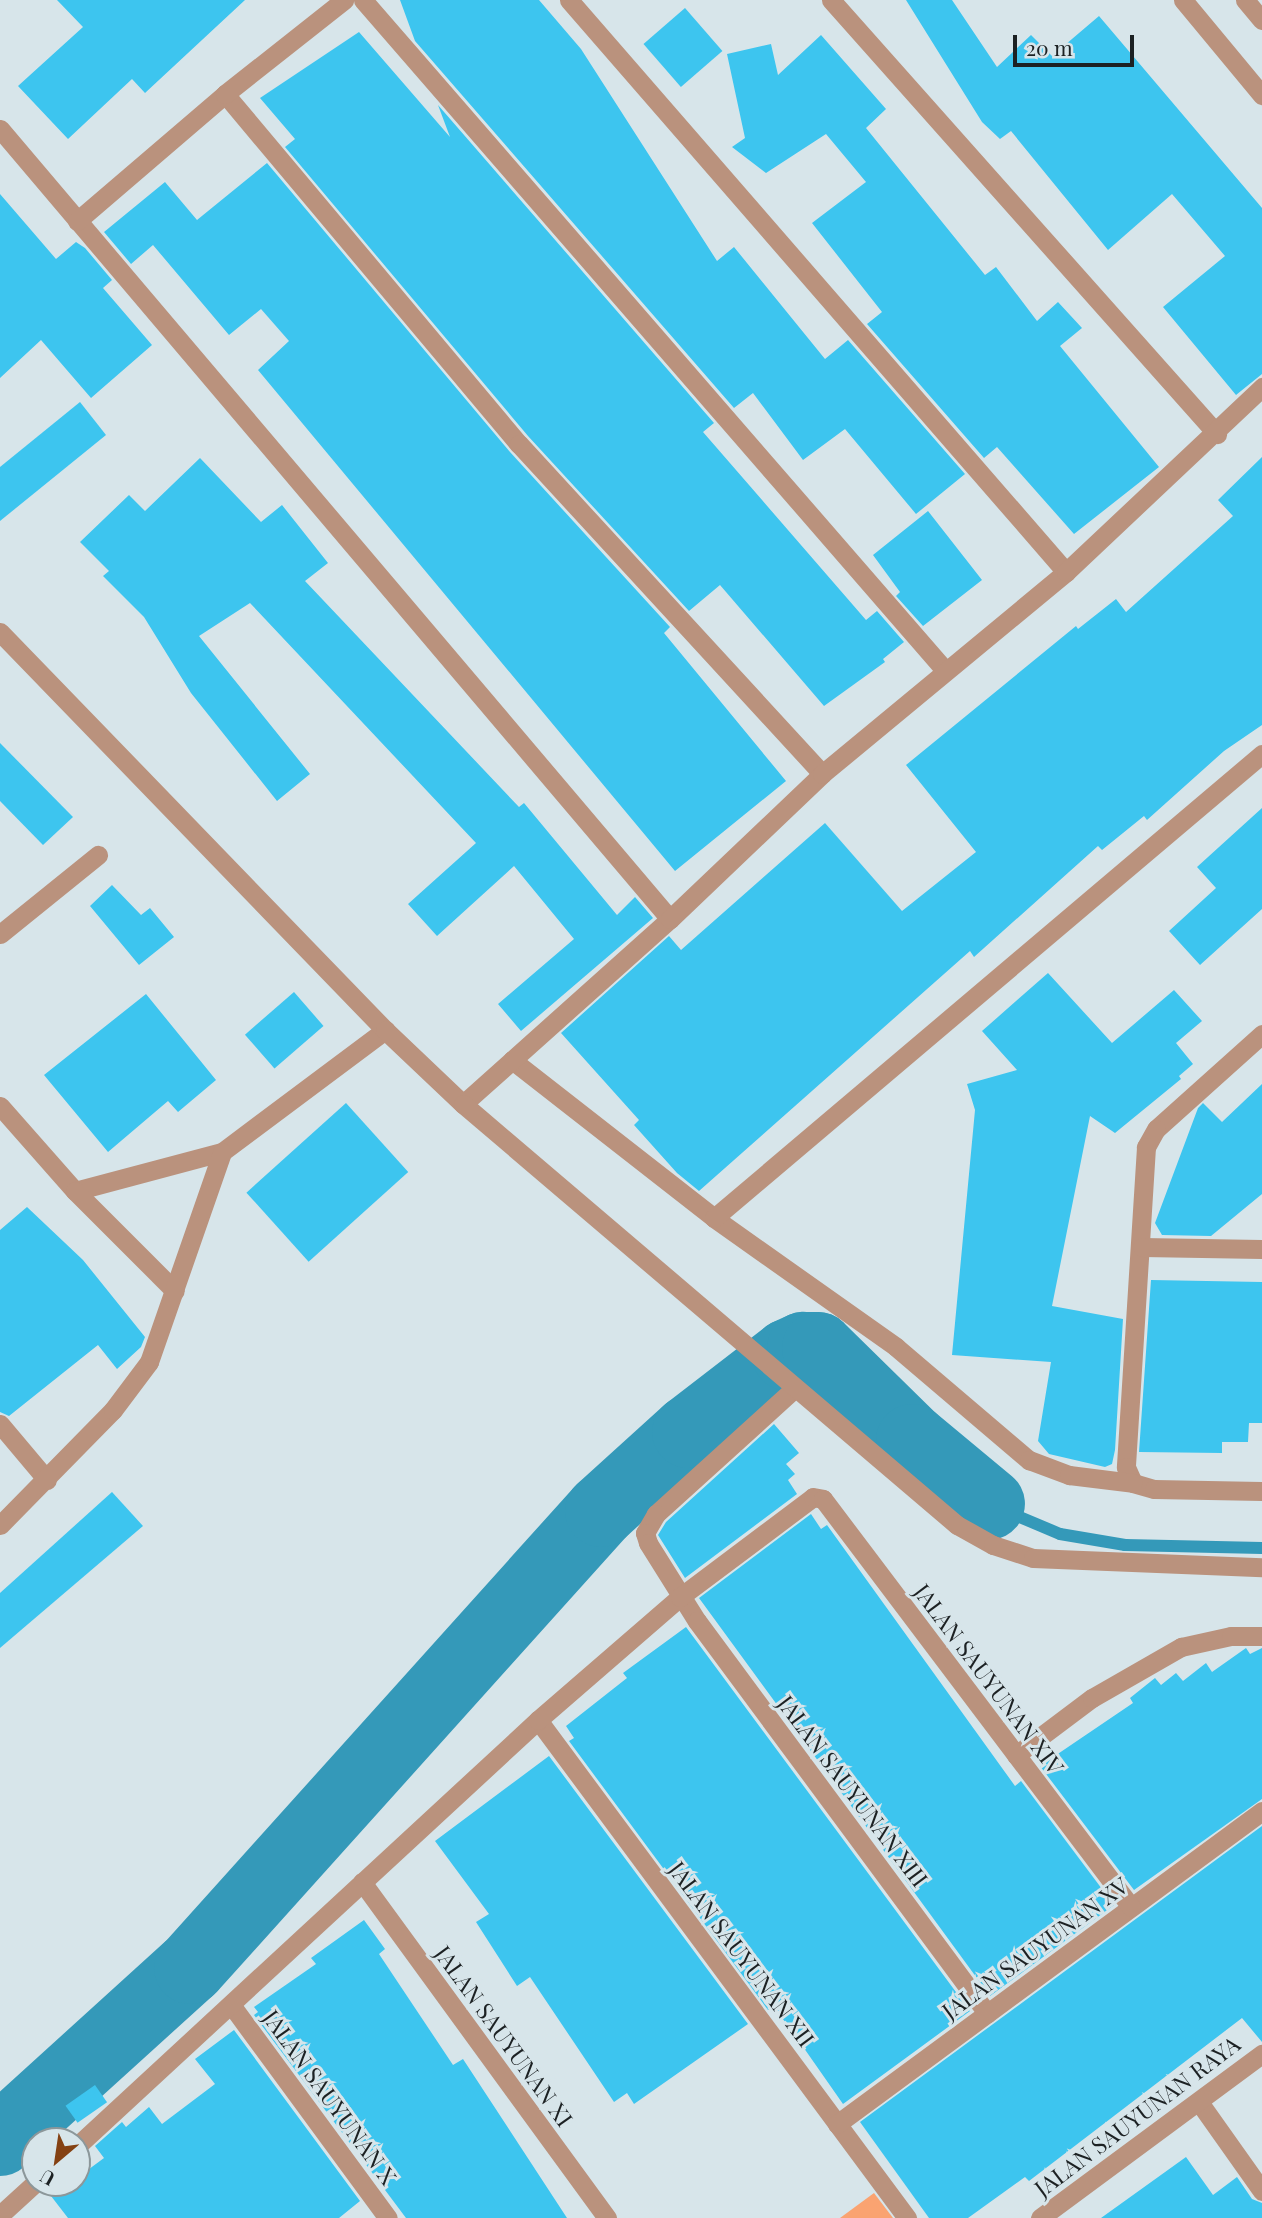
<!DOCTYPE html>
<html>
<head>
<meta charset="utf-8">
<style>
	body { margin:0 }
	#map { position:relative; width:1262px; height:2218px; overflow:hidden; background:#d7e5ea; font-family:"Playfair Display",serif }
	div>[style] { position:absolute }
	.green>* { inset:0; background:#faa371 }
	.stream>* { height:12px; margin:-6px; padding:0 6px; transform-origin:6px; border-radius:6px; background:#3499b9 }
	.river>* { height:72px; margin:-36px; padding:0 36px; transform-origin:36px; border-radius:36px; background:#3499b9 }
	.building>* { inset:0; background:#3dc5ef; transform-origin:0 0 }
	.minor>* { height:19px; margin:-9.5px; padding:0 9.5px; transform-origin:9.5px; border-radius:9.5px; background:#ba927d }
	.tertiary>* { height:19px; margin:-9.5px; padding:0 9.5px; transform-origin:9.5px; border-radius:9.5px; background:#ba927d }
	span { translate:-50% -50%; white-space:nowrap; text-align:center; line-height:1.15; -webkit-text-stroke:6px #d7e5ea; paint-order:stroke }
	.street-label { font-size:23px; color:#1c2123 }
	.north { position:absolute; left:21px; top:2127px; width:70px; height:70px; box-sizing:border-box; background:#d7e5ea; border:2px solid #8c979a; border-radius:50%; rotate:209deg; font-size:19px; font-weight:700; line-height:28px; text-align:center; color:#1c2123 }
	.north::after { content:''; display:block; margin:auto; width:24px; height:32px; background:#844113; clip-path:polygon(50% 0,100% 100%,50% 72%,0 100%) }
	.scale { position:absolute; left:1013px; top:35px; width:121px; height:32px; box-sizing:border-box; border:4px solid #1c2123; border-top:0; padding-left:9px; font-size:21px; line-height:24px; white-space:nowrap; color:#1c2123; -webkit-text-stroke:5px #d7e5ea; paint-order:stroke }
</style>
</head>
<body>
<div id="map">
	<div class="green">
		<div style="clip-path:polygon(874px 2193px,893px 2218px,840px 2218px)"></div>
	</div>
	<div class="stream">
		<div style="left:989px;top:1504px;width:77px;rotate:22.9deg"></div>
		<div style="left:1060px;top:1534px;width:66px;rotate:9.6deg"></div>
		<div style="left:1125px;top:1545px;width:137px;rotate:1.3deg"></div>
	</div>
	<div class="river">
		<div style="left:0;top:2140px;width:256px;rotate:-42.2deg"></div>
		<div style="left:190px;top:1968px;width:615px;rotate:-48.03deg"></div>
		<div style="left:601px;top:1511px;width:118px;rotate:-42.2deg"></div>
		<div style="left:688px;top:1432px;width:126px;rotate:-37.6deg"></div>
		<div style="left:788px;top:1355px;width:17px;rotate:-25deg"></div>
		<div style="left:803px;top:1348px;width:15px"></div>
		<div style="left:818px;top:1348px;width:132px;rotate:44.4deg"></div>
		<div style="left:912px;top:1440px;width:100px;rotate:39.7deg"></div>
	</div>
	<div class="building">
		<div style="clip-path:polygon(57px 0,245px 0,145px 93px,132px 79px,68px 139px,18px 86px,83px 27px)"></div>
		<div style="clip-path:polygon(400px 0,539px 0,581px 49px,717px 261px,734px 247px,825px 359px,848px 340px,965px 474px,916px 514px,845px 429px,803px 460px,753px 393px,734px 408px,415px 41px)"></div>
		<div style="clip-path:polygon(906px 0,952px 0,997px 67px,1031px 35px,1052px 56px,1099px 16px,1262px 208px,1262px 374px,1236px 395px,1163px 307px,1225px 256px,1172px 194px,1108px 250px,1011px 131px,1000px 139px,982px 122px)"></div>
		<div style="left:685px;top:8px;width:57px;height:55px;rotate:49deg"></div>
		<div style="clip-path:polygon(359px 32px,450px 137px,438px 105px,714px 423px,703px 432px,866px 620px,877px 611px,904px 642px,883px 659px,885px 662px,824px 706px,720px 585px,689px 611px,528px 436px,285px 147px,295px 139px,260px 98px)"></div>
		<div style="clip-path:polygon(821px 35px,886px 109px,866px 128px,985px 275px,996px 267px,1037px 321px,1058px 302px,1082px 328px,1060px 346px,1159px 467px,1074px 534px,997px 447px,984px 458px,867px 324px,882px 312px,812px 223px,866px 182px,826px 134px,766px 173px,732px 147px,745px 138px,727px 54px,771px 44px,778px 75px)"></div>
		<div style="clip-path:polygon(267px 163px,510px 452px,670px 627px,664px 633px,786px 781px,675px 871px,258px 370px,289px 341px,261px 309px,229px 335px,153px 245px,131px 264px,104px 232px,165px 182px,197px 220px)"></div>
		<div style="clip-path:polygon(0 194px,56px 259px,76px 242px,85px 248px,112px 280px,103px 288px,152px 345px,91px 398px,41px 340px,0 378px)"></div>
		<div style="clip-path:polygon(80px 402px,106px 435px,0 521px,0 467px)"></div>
		<div style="clip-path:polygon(1262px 457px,1262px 725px,1224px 751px,1147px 820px,1144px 816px,1102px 850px,1098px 846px,974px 957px,970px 951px,699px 1191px,677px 1173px,634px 1125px,639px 1120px,561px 1033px,669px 936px,681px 950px,825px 823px,902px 911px,976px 852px,906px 765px,1076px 626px,1078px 629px,1116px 599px,1126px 612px,1233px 516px,1218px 500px)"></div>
		<div style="clip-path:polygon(200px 458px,261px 522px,282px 505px,328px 563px,305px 581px,519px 807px,524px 803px,617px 915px,635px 897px,653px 918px,521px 1031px,498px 1004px,574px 939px,514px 866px,437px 936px,408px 904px,476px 843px,250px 603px,199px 636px,310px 774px,277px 801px,191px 693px,144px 617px,103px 576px,109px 571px,80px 542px,129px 495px,145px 511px)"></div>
		<div style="clip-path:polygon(928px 511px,982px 580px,923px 626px,896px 596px,900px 592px,873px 555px)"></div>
		<div style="clip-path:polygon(0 743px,73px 817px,43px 845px,0 801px)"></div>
		<div style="clip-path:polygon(1262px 808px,1262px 909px,1200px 965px,1169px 931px,1216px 888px,1197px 867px)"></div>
		<div style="clip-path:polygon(112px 885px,141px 915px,150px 908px,174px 937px,139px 965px,90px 906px)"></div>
		<div style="clip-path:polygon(1048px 973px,1112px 1043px,1174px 990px,1202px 1021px,1176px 1043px,1193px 1064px,1179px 1076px,1181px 1079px,1115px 1133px,1090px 1116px,1052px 1306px,1123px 1319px,1115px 1450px,1112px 1464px,1105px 1467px,1049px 1454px,1038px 1441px,1051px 1362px,952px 1355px,975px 1110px,967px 1084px,1017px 1070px,982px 1031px)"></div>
		<div style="left:294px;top:992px;width:45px;height:65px;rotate:49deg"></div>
		<div style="clip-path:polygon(146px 994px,216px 1080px,178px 1112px,168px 1101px,108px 1152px,44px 1075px)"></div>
		<div style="clip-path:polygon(1262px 1084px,1262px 1194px,1211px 1236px,1162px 1235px,1155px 1223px,1198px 1108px,1203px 1103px,1222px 1122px)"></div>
		<div style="left:346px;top:1103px;width:93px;height:134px;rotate:48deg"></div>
		<div style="clip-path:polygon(27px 1207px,83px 1260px,145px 1337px,141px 1347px,117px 1369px,98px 1345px,9px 1416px,0 1412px,0 1230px)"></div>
		<div style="clip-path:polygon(1151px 1280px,1262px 1282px,1262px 1423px,1249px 1423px,1248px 1442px,1222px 1442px,1222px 1453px,1139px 1452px)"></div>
		<div style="clip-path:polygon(774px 1424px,799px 1453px,786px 1464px,795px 1474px,788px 1480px,797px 1494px,685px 1578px,658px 1535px,666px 1522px)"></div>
		<div style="clip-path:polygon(112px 1492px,143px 1526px,0 1648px,0 1593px)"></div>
		<div style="clip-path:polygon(811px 1514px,821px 1529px,827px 1525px,1015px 1786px,1021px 1781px,1114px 1905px,990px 1996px,699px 1598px)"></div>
		<div style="clip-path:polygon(686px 1627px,970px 2011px,843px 2104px,792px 2031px,773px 2006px,768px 2010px,569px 1741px,574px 1738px,566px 1726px,627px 1678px,623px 1673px)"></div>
		<div style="clip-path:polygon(1246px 1648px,1250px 1654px,1262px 1648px,1262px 1799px,1134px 1890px,1040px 1766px,1133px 1703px,1130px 1698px,1155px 1678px,1161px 1685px,1176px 1673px,1183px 1681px,1206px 1663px,1212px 1672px)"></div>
		<div style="clip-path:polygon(549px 1756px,748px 2024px,634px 2104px,627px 2093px,614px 2102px,530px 1977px,517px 1986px,476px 1922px,489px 1914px,435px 1841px)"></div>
		<div style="clip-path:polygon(1262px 1826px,1262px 2042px,1242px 2018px,1029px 2181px,1025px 2177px,968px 2218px,929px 2218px,860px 2122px)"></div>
		<div style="clip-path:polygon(364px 1920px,385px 1949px,379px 1954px,453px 2065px,463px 2059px,567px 2218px,406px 2218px,254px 2015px,258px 2012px,254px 2007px,316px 1964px,311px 1958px)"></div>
		<div style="clip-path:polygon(234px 2030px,360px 2201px,339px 2218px,68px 2218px,51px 2196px,77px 2183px,77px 2178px,104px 2158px,95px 2146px,122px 2122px,126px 2127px,149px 2107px,162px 2124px,215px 2084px,195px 2059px)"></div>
		<div style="left:95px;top:2085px;width:21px;height:36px;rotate:55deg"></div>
		<div style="clip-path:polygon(1186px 2157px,1213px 2195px,1237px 2177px,1252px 2199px,1262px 2203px,1262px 2218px,1101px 2218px)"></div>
	</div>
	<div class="minor">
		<div style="left:363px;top:0;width:886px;rotate:49.03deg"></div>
		<div style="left:569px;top:0;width:758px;rotate:49.01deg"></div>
		<div style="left:831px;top:0;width:581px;rotate:48.35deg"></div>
		<div style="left:1183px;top:0;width:124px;rotate:50.3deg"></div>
		<div style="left:1245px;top:0;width:26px;rotate:50deg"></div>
		<div style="left:225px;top:94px;width:457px;rotate:50deg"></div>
		<div style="left:519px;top:444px;width:448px;rotate:47.4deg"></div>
		<div style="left:0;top:129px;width:1036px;rotate:49.7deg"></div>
		<div style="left:77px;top:221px;width:195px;rotate:-40.6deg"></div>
		<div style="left:225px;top:94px;width:152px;rotate:-38.3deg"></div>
		<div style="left:0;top:934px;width:126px;rotate:-38.9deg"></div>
		<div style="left:1262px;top:1034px;width:142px;rotate:138.1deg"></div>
		<div style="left:1156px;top:1129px;width:21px;rotate:119deg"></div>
		<div style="left:1146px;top:1147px;width:321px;rotate:93.6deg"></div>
		<div style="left:1126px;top:1467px;width:17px;rotate:66deg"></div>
		<div style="left:1133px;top:1483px;width:22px;rotate:16deg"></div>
		<div style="left:1154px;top:1489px;width:108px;rotate:1.1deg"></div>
		<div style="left:512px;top:1060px;width:256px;rotate:38deg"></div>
		<div style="left:714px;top:1218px;width:223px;rotate:35.3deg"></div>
		<div style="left:896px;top:1347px;width:175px;rotate:40.4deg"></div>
		<div style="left:1029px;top:1460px;width:43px;rotate:20.6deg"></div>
		<div style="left:1069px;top:1475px;width:64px;rotate:7.1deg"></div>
		<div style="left:463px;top:1104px;width:278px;rotate:-41.8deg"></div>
		<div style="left:670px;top:919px;width:210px;rotate:-43.6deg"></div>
		<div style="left:822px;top:774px;width:317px;rotate:-39.6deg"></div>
		<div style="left:1066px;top:572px;width:270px;rotate:-43.3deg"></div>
		<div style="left:0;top:1106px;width:113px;rotate:48.6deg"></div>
		<div style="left:75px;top:1191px;width:152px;rotate:-14.9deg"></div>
		<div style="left:222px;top:1152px;width:204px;rotate:-36.8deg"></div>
		<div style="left:75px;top:1191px;width:141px;rotate:45deg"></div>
		<div style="left:714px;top:1218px;width:718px;rotate:-40.26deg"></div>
		<div style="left:1142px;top:1247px;width:120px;rotate:1deg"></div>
		<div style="left:795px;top:1388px;width:188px;rotate:137.8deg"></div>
		<div style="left:656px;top:1514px;width:22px;rotate:120deg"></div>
		<div style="left:645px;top:1533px;width:10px;rotate:73deg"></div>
		<div style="left:648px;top:1543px;width:92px;rotate:57.9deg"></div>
		<div style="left:697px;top:1621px;width:488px;rotate:53.5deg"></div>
		<div style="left:0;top:1424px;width:73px;rotate:50deg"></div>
		<div style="left:0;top:1525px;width:161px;rotate:-45.5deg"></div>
		<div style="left:113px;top:1410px;width:60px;rotate:-53.1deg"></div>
		<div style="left:149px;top:1362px;width:222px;rotate:-70.8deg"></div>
		<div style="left:538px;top:1720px;width:620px;rotate:53.46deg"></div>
		<div style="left:1016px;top:1755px;width:95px;rotate:-36.9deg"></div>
		<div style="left:1092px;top:1698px;width:103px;rotate:-29.8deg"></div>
		<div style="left:1181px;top:1647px;width:51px;rotate:-12.4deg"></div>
		<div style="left:1231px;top:1636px;width:31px"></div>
		<div style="left:362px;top:1882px;width:416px;rotate:53.9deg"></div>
		<div style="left:232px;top:2006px;width:263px;rotate:53.7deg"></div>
		<div style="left:1199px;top:2102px;width:109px;rotate:54.7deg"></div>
		<div style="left:837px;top:2124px;width:528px;rotate:-36.37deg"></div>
		<div style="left:77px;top:2146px;width:628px;rotate:-42.74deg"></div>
		<div style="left:538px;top:1720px;width:188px;rotate:-40.9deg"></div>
		<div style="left:680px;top:1597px;width:166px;rotate:-36.9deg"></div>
		<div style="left:813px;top:1497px;width:10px;rotate:11deg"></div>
		<div style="left:823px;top:1499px;width:511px;rotate:52.95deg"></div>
		<div style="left:0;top:2215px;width:47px;rotate:-42.4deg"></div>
		<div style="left:1040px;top:2218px;width:276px;rotate:-36.5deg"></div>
	</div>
	<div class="tertiary">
		<div style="left:0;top:632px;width:554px;rotate:45.95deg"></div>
		<div style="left:385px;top:1030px;width:108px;rotate:43.5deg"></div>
		<div style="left:463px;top:1104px;width:649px;rotate:40.44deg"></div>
		<div style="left:957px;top:1525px;width:41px;rotate:29.1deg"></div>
		<div style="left:993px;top:1545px;width:42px;rotate:18deg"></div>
		<div style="left:1033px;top:1558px;width:229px;rotate:2.3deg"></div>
	</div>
	<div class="street-label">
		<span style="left:989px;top:1679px;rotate:53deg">JALAN SAUYUNAN XIV</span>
		<span style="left:853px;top:1791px;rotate:53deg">JALAN SAUYUNAN XIII</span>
		<span style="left:1035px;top:1948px;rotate:-36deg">JALAN SAUYUNAN XV</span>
		<span style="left:742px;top:1954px;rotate:53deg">JALAN SAUYUNAN XII</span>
		<span style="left:504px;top:2036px;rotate:54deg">JALAN SAUYUNAN XI</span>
		<span style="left:330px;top:2097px;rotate:54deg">JALAN SAUYUNAN X</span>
		<span style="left:1137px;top:2116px;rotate:-37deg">JALAN SAUYUNAN RAYA</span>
	</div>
	<div class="north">U</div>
	<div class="scale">20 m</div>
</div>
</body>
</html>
